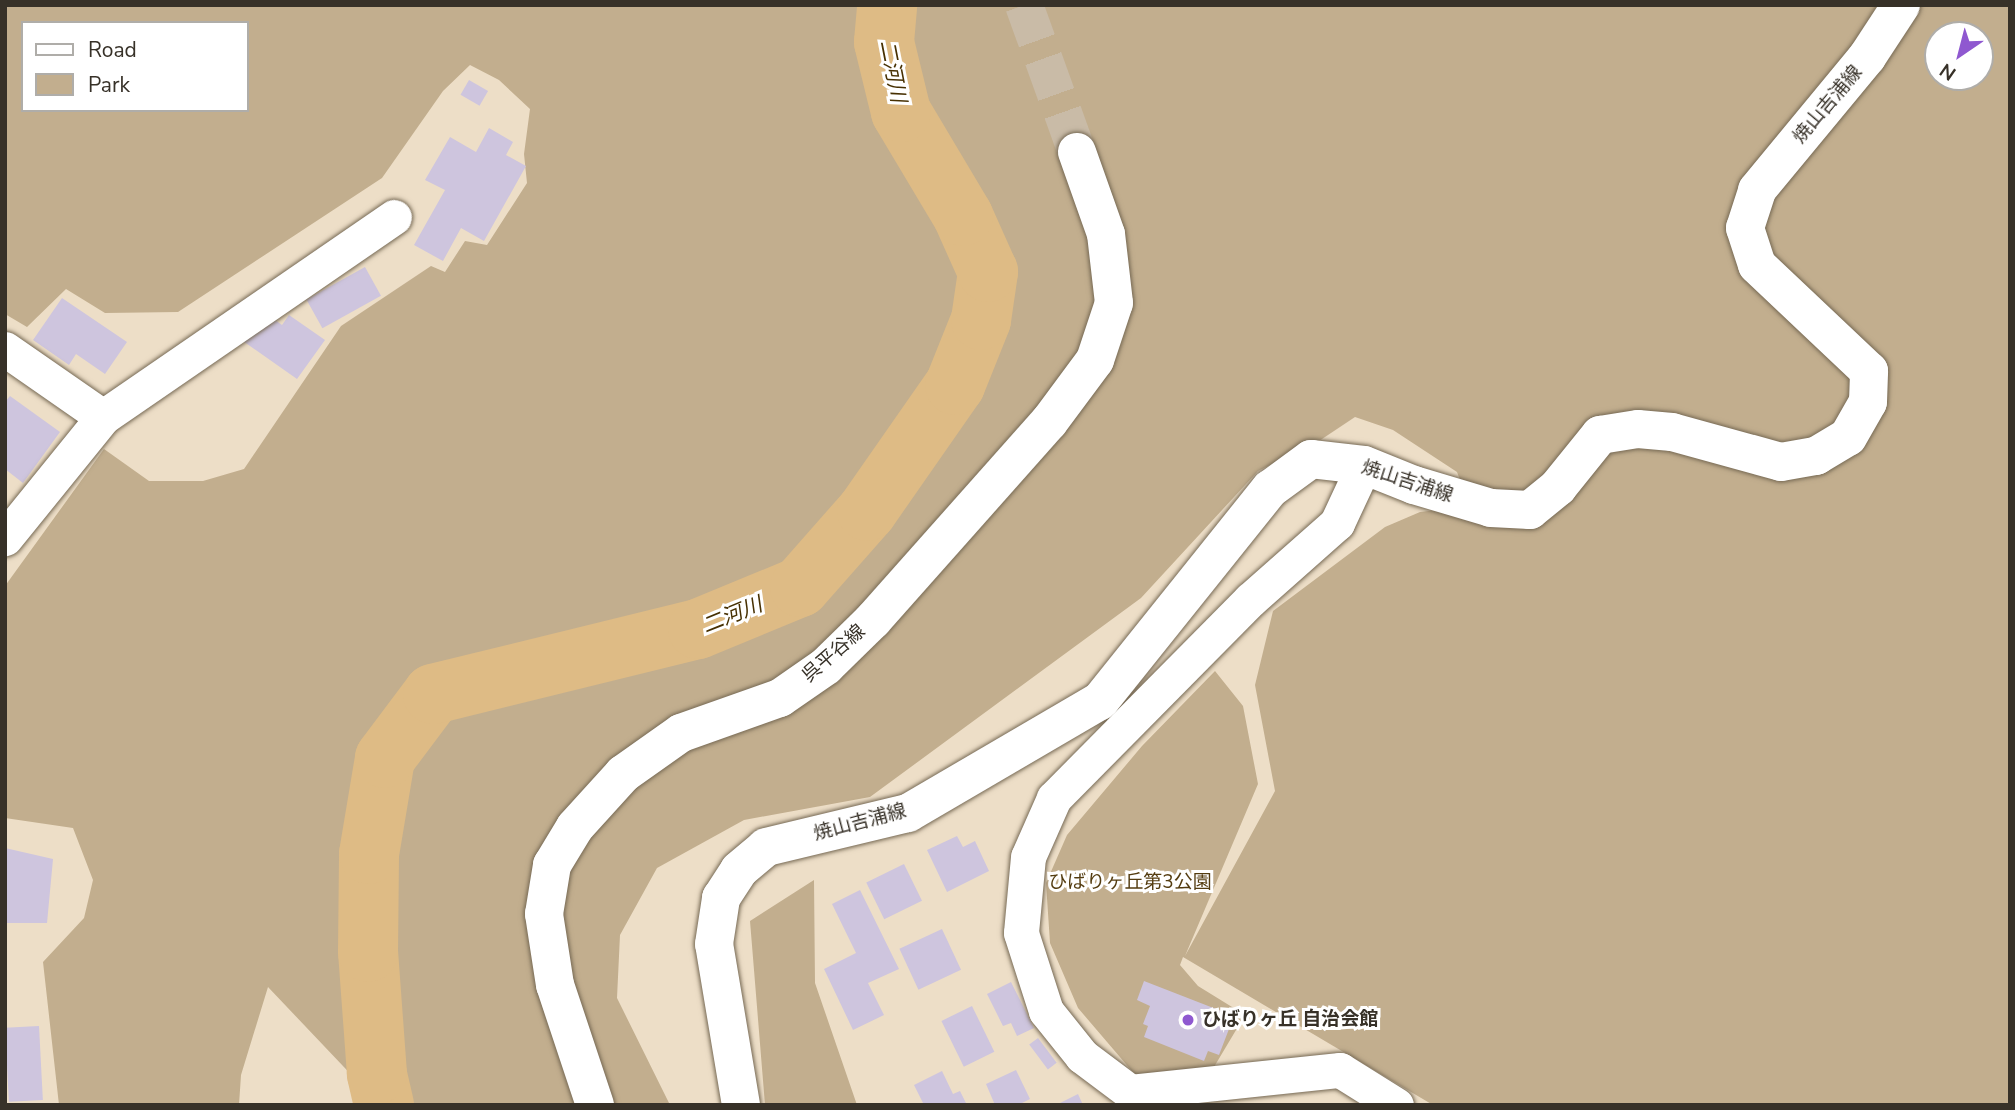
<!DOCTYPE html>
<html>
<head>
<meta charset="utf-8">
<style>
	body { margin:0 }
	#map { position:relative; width:2015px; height:1110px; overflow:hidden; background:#eddec7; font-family:"Nunito Sans","Noto Sans JP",sans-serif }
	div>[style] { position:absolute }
	.green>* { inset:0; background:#c2ae8e }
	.river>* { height:60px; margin:-30px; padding:0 30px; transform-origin:30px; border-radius:30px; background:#debb85 }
	.building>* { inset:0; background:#cec5de; transform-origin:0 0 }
	.primary-tunnel>* { height:38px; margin-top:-19px; transform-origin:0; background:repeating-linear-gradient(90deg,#c9bba7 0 38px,transparent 0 57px) }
	.roads { filter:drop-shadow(0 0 2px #766954) drop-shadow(0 0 2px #766954) }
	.minor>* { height:35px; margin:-17.5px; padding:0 17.5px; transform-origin:17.5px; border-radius:17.5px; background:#fff }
	.secondary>* { height:38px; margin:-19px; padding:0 19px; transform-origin:19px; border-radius:19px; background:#fff }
	.primary>* { height:38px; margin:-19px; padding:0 19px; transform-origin:19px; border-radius:19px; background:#fff }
	.dots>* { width:19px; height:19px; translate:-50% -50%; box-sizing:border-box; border:4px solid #fff; border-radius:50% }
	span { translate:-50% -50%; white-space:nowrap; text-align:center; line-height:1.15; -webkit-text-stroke:6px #fff; paint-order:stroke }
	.street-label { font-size:19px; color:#373128 }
	.park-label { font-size:19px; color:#543c10 }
	.poi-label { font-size:19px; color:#373128; font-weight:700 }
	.left { translate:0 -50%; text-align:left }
	.water-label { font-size:21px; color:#473002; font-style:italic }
	.frame { position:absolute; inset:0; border:7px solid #373128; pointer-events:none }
	.legend { position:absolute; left:21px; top:21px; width:228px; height:91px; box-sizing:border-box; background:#fff; border:2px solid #afada9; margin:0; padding:9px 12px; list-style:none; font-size:21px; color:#373128 }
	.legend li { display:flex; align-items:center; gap:14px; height:35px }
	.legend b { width:35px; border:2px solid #afada9 }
	.north { position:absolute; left:1924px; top:21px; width:70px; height:70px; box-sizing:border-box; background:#fff; border:2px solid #afada9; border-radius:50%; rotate:215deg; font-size:19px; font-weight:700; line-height:28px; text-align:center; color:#373128 }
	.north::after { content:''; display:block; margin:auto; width:24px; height:32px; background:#8f58d0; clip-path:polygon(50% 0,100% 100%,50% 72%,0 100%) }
</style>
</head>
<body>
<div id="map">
	<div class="green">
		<div style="clip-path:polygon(evenodd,5px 5px,2010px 5px,2010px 1105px,1433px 1105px,1183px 957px,1180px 965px,1198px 986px,1245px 1015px,1211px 1072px,1137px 1077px,1078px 1008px,1050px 943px,1046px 883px,1067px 835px,1142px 746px,1215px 671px,1243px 706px,1258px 784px,1185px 956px,1275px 791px,1255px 685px,1273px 611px,1385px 527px,1420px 512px,1470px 506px,1457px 472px,1393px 430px,1355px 417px,1319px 441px,1258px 471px,1141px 598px,870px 797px,744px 820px,657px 868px,620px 935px,617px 998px,670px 1105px,380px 1105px,268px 987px,241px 1075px,239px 1105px,59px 1105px,43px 962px,84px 918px,93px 880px,73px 828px,5px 818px,5px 586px,104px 449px,149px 481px,203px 481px,244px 469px,341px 326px,431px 266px,445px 272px,465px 241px,487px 245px,527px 183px,524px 154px,530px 109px,499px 80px,470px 65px,443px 91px,382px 178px,178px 312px,105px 313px,66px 289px,27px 327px,5px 314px,5px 5px,23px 23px,247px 23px,247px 110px,23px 110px,23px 23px,5px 5px,1938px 35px,1980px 35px,1980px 77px,1938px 77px,1938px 35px)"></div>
		<div style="clip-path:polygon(814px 880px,815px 983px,857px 1105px,765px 1105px,750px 921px)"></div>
	</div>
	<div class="river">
		<div style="left:384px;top:1105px;width:32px;rotate:-103deg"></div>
		<div style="left:377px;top:1074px;width:122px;rotate:-94.2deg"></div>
		<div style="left:368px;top:952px;width:98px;rotate:-89.4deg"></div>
		<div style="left:369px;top:854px;width:97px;rotate:-80.5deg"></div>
		<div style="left:385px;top:758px;width:80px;rotate:-53.1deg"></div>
		<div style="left:433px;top:694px;width:273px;rotate:-13.8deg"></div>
		<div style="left:698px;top:629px;width:110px;rotate:-22.4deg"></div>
		<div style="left:800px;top:587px;width:101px;rotate:-48.6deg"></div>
		<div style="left:867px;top:511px;width:154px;rotate:-55.1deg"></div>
		<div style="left:955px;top:385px;width:70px;rotate:-68.2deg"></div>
		<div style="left:981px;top:320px;width:49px;rotate:-81.7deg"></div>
		<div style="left:988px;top:272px;width:61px;rotate:-114.1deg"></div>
		<div style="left:963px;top:216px;width:121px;rotate:-120.8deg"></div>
		<div style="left:901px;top:112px;width:72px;rotate:-103.7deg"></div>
		<div style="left:884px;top:42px;width:37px;rotate:-85deg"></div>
	</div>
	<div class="building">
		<div style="left:469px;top:80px;width:22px;height:17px;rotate:30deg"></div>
		<div style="clip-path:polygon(489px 128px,513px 142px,506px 155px,526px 166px,484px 241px,461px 228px,443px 261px,414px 245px,445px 190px,425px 180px,450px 137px,476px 152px)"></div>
		<div style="left:365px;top:267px;width:33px;height:67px;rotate:61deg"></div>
		<div style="clip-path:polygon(62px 298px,127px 342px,105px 374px,76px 354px,69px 365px,33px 340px)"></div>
		<div style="clip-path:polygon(289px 315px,325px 340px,297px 379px,240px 339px,252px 321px,263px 329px,271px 317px,282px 325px)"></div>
		<div style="clip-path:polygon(10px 396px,60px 432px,23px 483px,5px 469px,5px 402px)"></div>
		<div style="clip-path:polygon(957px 836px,963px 847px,975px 841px,989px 871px,947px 892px,927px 850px)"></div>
		<div style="clip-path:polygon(5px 848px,53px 859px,47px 923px,5px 923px)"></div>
		<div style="left:904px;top:864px;width:41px;height:42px;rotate:64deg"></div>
		<div style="clip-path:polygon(860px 890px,899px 969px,868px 983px,884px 1015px,853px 1030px,824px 969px,856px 953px,832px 904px)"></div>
		<div style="left:942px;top:929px;width:45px;height:47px;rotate:65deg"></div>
		<div style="clip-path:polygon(1144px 981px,1234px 1016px,1219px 1055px,1208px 1051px,1204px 1061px,1144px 1037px,1148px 1026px,1143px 1024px,1150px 1006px,1137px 1000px)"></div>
		<div style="clip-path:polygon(1011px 982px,1034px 1028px,1017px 1036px,1011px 1023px,1003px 1026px,987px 994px)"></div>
		<div style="left:972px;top:1006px;width:51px;height:34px;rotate:64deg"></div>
		<div style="left:39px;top:1026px;width:74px;height:34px;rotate:87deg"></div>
		<div style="left:1038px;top:1038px;width:31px;height:11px;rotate:53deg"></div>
		<div style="clip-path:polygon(1016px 1070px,1030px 1099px,1018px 1105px,995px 1105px,986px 1084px)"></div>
		<div style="clip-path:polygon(942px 1071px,953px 1094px,960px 1091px,967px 1105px,924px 1105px,914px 1085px)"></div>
		<div style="clip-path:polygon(1078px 1094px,1083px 1105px,1056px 1105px)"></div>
	</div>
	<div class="primary-tunnel">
		<div style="left:1024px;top:5px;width:156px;rotate:70.2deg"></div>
	</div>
	<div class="roads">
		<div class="minor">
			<div style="left:5px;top:349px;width:119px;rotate:34.8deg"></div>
			<div style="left:103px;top:417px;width:156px;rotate:129deg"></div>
			<div style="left:103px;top:417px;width:353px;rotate:-34.5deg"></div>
			<div style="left:1364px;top:465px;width:64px;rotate:115deg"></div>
			<div style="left:1337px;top:523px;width:116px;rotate:138.5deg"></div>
			<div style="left:1250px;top:600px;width:279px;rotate:134.7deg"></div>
			<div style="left:1054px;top:798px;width:64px;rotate:113.8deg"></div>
			<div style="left:1028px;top:857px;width:76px;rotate:95.3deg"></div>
			<div style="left:1021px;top:933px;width:82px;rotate:72.2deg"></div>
			<div style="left:1046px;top:1011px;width:58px;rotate:51.3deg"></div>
			<div style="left:1082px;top:1056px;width:60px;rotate:36.9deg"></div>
			<div style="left:1130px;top:1092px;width:211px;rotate:-6deg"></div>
			<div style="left:1340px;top:1070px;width:66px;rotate:32deg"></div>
		</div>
		<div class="secondary">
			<div style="left:741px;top:1105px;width:163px;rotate:-99.5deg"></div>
			<div style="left:714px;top:944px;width:47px;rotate:-81.3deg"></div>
			<div style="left:721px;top:898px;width:33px;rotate:-57deg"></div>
			<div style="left:739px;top:870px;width:35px;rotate:-40deg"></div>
			<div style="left:766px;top:847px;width:146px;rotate:-13.5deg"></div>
			<div style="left:908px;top:813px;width:222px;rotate:-30.3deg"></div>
			<div style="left:1100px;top:701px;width:272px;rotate:-51.3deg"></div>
			<div style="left:1270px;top:489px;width:51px;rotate:-36.2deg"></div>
			<div style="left:1311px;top:459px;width:53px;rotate:6.5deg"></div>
			<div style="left:1364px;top:465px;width:54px;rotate:21.8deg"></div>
			<div style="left:1414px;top:485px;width:80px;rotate:16.6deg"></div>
			<div style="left:1491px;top:508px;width:39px;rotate:3deg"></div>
			<div style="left:1530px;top:510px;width:36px;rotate:-39deg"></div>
			<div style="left:1558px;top:487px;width:67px;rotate:-51.1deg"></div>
			<div style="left:1600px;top:435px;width:38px;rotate:-9deg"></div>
			<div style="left:1638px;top:429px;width:34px;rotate:5deg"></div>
			<div style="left:1672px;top:432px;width:113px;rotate:15.4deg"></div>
			<div style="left:1781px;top:462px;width:36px;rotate:-10deg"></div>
			<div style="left:1816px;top:456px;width:37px;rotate:-31deg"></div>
			<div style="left:1848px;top:437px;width:40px;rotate:-60.3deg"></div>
			<div style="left:1868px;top:402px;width:31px;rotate:-88deg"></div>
			<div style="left:1869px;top:371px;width:154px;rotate:-136.6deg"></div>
			<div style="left:1757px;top:265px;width:39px;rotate:-108deg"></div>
			<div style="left:1745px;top:228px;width:40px;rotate:-72deg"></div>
			<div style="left:1757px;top:190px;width:173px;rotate:-50.4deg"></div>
			<div style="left:1867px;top:57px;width:62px;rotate:-56.8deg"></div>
		</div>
		<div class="primary">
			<div style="left:595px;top:1105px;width:126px;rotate:-108.4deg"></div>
			<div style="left:555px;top:985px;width:72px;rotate:-98.8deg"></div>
			<div style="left:544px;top:914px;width:50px;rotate:-80.7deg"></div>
			<div style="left:552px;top:865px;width:44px;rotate:-58.8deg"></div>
			<div style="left:575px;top:827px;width:72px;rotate:-47.8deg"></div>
			<div style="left:623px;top:774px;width:71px;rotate:-35.3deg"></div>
			<div style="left:681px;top:733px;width:105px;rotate:-19.5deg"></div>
			<div style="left:780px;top:698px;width:56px;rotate:-34.8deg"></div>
			<div style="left:826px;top:666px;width:66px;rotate:-44.4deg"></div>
			<div style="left:873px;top:620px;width:265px;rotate:-48.4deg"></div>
			<div style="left:1049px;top:422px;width:77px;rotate:-53.4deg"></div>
			<div style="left:1095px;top:360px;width:60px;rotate:-71.6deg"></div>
			<div style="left:1114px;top:303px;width:69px;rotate:-96.6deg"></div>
			<div style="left:1106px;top:234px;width:87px;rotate:-109.5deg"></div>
		</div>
	</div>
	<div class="dots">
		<div style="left:1188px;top:1020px;background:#8f58d0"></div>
	</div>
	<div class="street-label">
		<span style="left:1828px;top:105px;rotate:-50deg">焼山吉浦線</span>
		<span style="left:1407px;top:482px;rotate:18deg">焼山吉浦線</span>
		<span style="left:834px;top:654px;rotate:-41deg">呉平谷線</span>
		<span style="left:860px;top:823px;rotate:-15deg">焼山吉浦線</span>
	</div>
	<div class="park-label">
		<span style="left:1130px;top:883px">ひばりヶ丘第3公園</span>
	</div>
	<div class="poi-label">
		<span class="left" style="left:1202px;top:1020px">ひばりヶ丘 自治会館</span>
	</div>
	<div class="water-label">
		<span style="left:893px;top:71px;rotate:79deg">二河川</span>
		<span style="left:732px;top:615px;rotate:-22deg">二河川</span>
	</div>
	<div class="frame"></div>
	<ul class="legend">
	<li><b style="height:9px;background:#fff"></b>Road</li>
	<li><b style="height:19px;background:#c2ae8e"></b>Park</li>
	</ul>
	<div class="north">N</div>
</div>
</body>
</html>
